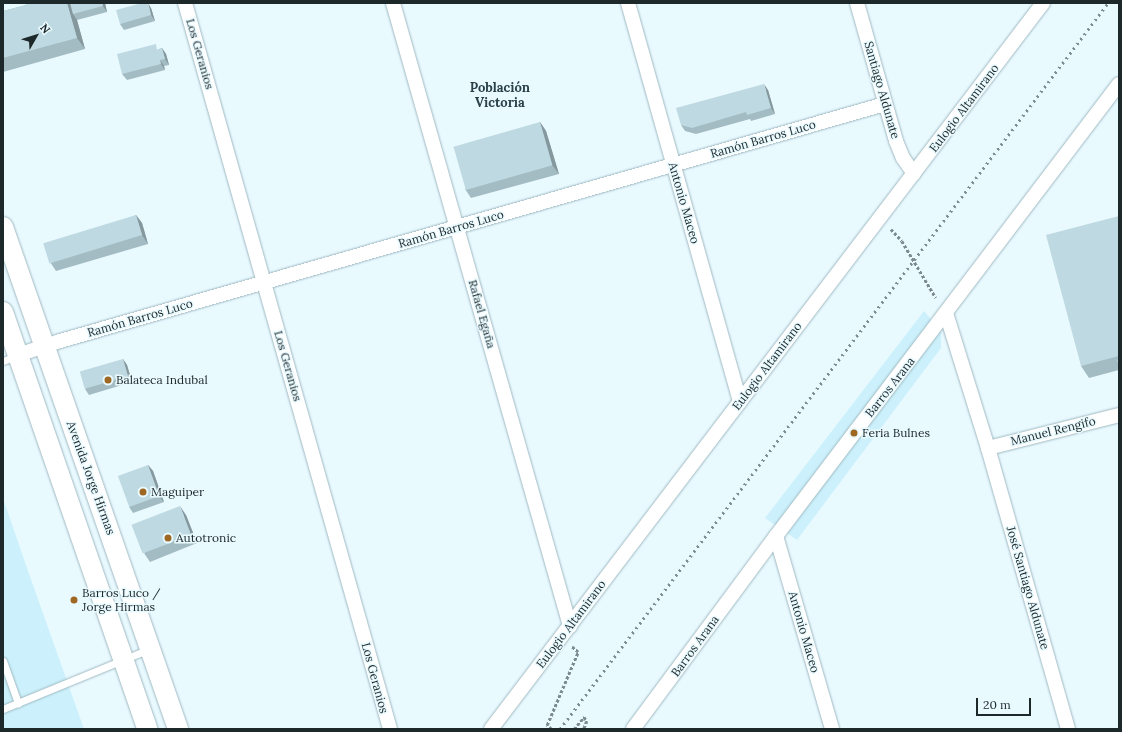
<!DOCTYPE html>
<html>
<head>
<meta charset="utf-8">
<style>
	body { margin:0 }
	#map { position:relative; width:1122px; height:732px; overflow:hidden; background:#e9faff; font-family:Lora,serif }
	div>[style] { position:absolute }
	.built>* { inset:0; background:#ccf1fc }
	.path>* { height:2.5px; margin-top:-1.25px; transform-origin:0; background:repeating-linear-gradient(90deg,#7d8b8f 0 3px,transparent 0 5px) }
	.roads { filter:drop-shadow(0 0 1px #9fb9c1) drop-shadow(0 0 1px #9fb9c1) }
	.lane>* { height:7px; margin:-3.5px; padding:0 3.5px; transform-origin:3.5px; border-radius:3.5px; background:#fff }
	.street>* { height:14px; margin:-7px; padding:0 7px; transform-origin:7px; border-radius:7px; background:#fff }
	.secondary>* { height:20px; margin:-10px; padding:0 10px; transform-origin:10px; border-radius:10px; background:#fff }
	.rail>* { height:3px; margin-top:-1.5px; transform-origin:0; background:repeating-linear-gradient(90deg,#7f8d91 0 2px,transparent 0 6px) }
	.wall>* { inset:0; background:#a3bbc2 }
	.shaded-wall>* { inset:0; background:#85989e }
	.building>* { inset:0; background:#bed9e1; transform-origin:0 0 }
	.dots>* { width:11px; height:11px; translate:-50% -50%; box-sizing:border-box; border:2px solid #e9faff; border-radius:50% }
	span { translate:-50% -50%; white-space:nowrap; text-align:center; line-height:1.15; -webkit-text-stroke:3px #e9faff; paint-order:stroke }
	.street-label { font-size:12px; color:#1d282b }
	.poi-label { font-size:12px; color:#1d282b }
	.left { translate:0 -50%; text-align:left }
	.neighbourhood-label { font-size:13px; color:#2a4148; font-weight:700 }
	.frame { position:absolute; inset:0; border:4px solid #1d282b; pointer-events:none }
	.north { position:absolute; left:16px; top:16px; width:40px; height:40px; -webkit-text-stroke:3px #e9faff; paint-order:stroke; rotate:51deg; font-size:11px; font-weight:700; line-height:16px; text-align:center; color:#1d282b }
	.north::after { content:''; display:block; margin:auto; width:14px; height:18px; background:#1d282b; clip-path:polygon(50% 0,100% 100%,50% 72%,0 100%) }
	.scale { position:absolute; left:976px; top:698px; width:55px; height:18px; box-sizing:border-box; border:2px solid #1d282b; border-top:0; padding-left:5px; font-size:12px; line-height:14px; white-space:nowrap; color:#1d282b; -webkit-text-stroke:3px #e9faff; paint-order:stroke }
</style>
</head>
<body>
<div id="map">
	<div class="built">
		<div style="clip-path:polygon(924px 311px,941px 331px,941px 348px,797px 540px,765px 518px)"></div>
		<div style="clip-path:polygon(3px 498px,27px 568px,84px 729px,3px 729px)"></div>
	</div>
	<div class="path">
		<div style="left:891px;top:229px;width:16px;rotate:47deg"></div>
		<div style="left:902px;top:241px;width:66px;rotate:59.2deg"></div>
		<div style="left:551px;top:729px;width:6px;rotate:-135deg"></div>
		<div style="left:547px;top:725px;width:79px;rotate:-67deg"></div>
		<div style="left:578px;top:652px;width:8px;rotate:-140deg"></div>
		<div style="left:574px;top:729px;width:16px;rotate:-50deg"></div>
		<div style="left:584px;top:717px;width:5px;rotate:53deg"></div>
		<div style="left:587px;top:721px;width:9px;rotate:111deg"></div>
	</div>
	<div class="roads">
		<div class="lane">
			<div style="left:3px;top:361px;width:14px;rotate:-21deg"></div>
			<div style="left:3px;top:661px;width:45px;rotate:70.3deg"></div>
			<div style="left:3px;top:709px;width:158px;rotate:-22.3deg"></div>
		</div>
		<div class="street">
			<div style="left:185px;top:3px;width:754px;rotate:74.23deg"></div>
			<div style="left:393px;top:3px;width:648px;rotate:74.14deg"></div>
			<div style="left:628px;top:3px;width:414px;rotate:74.3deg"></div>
			<div style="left:857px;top:3px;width:143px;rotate:74.2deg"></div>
			<div style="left:896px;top:141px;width:18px;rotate:68deg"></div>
			<div style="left:903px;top:158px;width:19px;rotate:55deg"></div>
			<div style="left:946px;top:313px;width:141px;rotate:72.7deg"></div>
			<div style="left:988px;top:448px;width:292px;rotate:74.1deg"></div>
			<div style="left:18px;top:355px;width:44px;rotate:-18.4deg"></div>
			<div style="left:60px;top:341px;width:858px;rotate:-16.03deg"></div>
			<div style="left:988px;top:448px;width:135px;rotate:-14.1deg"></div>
			<div style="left:776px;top:536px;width:201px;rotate:73.8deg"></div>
			<div style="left:491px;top:729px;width:912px;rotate:-52.75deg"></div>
			<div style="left:633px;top:729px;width:240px;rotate:-53.5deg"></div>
			<div style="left:776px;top:536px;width:567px;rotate:-52.81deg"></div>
		</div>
		<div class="secondary">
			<div style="left:3px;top:227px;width:532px;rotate:70.78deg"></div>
			<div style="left:3px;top:312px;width:441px;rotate:70.9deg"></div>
		</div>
	</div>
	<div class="rail">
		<div style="left:560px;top:729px;width:910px;rotate:-52.95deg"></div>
	</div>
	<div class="wall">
		<div style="clip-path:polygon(105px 3px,107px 12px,77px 20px,85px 49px,3px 72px,3px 11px,26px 5px)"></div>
		<div style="clip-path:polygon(151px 8px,155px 21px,124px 30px,120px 24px)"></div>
		<div style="clip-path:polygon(162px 48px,166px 54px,169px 65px,164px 66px,165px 70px,127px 80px,122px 74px,159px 49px)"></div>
		<div style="clip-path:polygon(768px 90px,775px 114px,751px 121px,750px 119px,696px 134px,685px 131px,681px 125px)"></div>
		<div style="clip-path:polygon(540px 122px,546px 131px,559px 174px,471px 198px,465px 189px)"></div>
		<div style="clip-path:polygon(136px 215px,142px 223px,148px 244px,56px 271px,50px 262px)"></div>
		<div style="clip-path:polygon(1119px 216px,1119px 370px,1089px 378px,1081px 366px)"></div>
		<div style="clip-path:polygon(123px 359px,127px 365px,132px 382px,89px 395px,85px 389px)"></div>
		<div style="clip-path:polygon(148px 465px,153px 471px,164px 502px,133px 513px,129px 507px)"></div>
		<div style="clip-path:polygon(186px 515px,197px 543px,150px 562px,144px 553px)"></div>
	</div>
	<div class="shaded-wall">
		<div style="clip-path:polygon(67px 3px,72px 3px,73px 14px,77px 20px,85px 49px,77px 38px)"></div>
		<div style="clip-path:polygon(102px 3px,105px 3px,107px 12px,103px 6px)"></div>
		<div style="clip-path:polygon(148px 3px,151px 8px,155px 21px,151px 15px)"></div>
		<div style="clip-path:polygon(162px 48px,166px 54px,169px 65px,165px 59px)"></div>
		<div style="clip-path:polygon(160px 60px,164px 66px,165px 70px,161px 64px)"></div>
		<div style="clip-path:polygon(764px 84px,768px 90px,775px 114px,771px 108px)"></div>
		<div style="clip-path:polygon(540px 122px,546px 131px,559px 174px,552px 165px)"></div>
		<div style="clip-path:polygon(136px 215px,142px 223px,148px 244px,142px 235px)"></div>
		<div style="clip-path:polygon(123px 359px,127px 365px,132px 382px,128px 376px)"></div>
		<div style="clip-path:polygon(148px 465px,153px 471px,164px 502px,159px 496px)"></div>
		<div style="clip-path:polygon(180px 506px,186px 515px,197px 543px,191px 535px)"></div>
	</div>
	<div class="building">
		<div style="clip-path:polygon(25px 3px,67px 3px,77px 38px,3px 58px,3px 11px,26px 5px)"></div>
		<div style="clip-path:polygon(70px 3px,102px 3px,103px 6px,73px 14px)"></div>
		<div style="clip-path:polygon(142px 3px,148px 3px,151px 15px,120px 24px,116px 10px)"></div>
		<div style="clip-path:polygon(156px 44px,157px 50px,162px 48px,165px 59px,160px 60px,161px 64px,122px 74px,117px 54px)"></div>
		<div style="clip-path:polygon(764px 84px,771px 108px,747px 115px,746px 112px,692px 128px,681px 125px,676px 108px)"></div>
		<div style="left:540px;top:122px;width:45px;height:90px;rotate:74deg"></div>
		<div style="left:136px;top:215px;width:21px;height:97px;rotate:73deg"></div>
		<div style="clip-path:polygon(1119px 216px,1119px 356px,1081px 366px,1046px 235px)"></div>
		<div style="left:123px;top:359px;width:18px;height:45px;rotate:74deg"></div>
		<div style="clip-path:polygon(1119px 359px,1119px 366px,1117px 360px)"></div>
		<div style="left:148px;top:465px;width:33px;height:32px;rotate:70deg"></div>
		<div style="left:180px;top:506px;width:31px;height:52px;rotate:69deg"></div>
	</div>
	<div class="dots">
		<div style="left:108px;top:380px;background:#9e6722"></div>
		<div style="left:854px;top:433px;background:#9e6722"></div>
		<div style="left:143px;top:492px;background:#9e6722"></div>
		<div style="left:168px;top:538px;background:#9e6722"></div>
		<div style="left:74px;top:600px;background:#9e6722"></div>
	</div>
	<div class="street-label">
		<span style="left:200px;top:54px;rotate:74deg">Los Geranios</span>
		<span style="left:882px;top:90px;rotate:74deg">Santiago Aldunate</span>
		<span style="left:964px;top:108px;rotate:-53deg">Eulogio Altamirano</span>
		<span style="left:763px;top:139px;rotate:-16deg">Ramón Barros Luco</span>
		<span style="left:684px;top:203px;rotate:74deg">Antonio Maceo</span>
		<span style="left:451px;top:229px;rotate:-16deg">Ramón Barros Luco</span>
		<span style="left:482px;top:314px;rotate:74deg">Rafael Egaña</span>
		<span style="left:140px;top:318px;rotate:-16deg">Ramón Barros Luco</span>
		<span style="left:288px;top:366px;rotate:74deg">Los Geranios</span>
		<span style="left:767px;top:366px;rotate:-53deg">Eulogio Altamirano</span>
		<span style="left:890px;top:387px;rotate:-52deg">Barros Arana</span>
		<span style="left:1053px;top:431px;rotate:-14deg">Manuel Rengifo</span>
		<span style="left:91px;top:478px;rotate:70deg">Avenida Jorge Hirmas</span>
		<span style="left:1028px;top:588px;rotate:74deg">José Santiago Aldunate</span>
		<span style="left:571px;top:624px;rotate:-53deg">Eulogio Altamirano</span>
		<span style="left:804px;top:632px;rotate:74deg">Antonio Maceo</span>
		<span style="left:695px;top:646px;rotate:-54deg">Barros Arana</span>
		<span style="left:375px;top:678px;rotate:75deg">Los Geranios</span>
	</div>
	<div class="poi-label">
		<span class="left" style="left:116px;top:380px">Balateca Indubal</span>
		<span class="left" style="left:862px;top:433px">Feria Bulnes</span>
		<span class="left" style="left:151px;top:492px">Maguiper</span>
		<span class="left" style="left:176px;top:538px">Autotronic</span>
		<span class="left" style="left:82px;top:600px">Barros Luco /<br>Jorge Hirmas</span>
	</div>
	<div class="neighbourhood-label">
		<span style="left:500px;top:96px">Población<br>Victoria</span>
	</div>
	<div class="frame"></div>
	<div class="north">N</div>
	<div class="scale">20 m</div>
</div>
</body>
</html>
